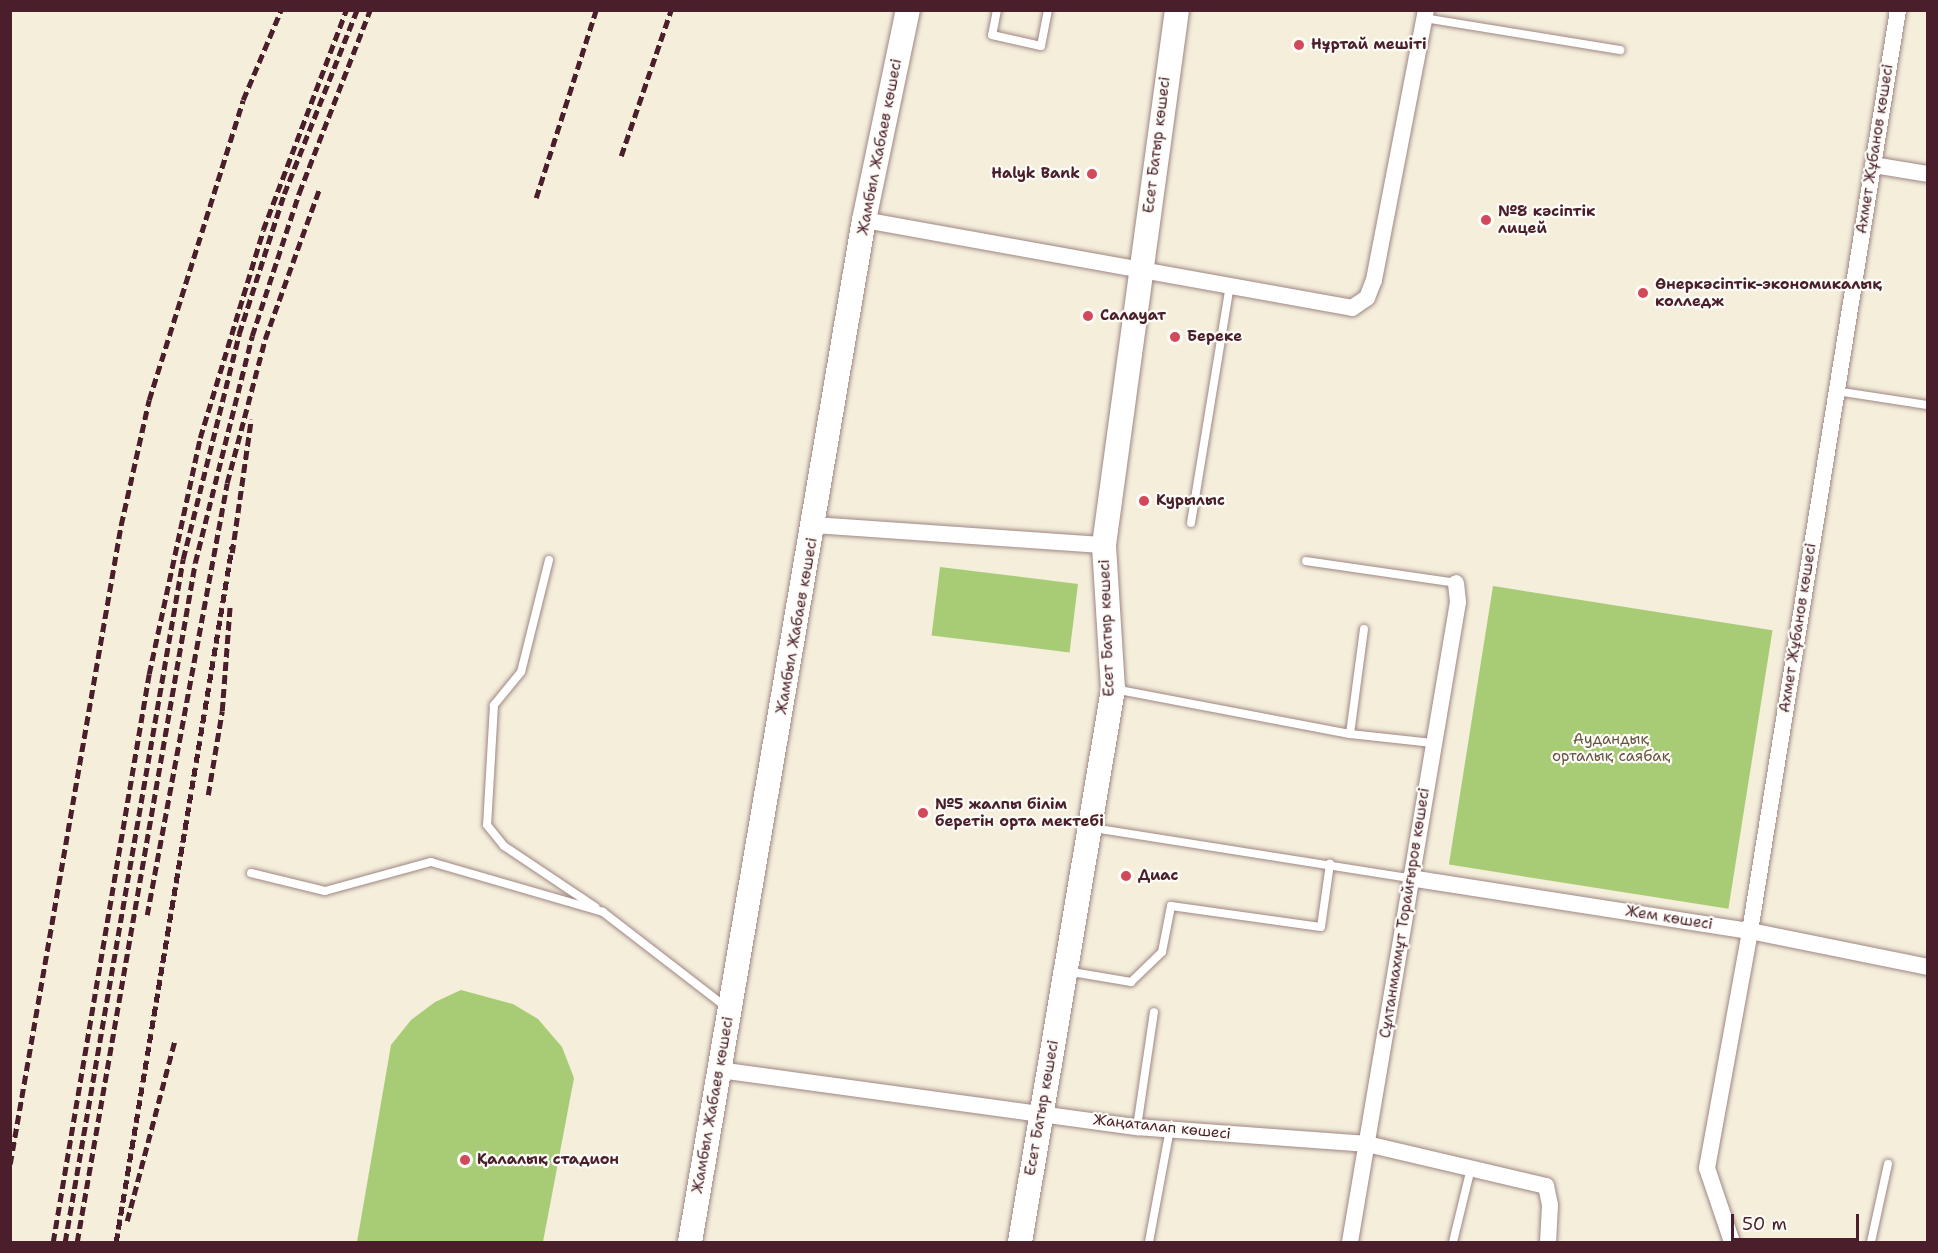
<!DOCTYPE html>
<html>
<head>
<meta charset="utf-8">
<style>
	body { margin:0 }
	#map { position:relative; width:1938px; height:1253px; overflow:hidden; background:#f4eedb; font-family:"Shantell Sans",sans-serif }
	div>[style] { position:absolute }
	.green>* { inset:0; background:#a8cc76; transform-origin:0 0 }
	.roads { filter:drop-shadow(0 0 2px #9f8683) drop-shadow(0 0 2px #9f8683) }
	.lane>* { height:8px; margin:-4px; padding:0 4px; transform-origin:4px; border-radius:4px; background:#fff }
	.street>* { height:16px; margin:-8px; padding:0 8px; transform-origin:8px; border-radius:8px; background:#fff }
	.secondary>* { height:24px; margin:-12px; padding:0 12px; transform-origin:12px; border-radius:12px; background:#fff }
	.rail>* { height:4.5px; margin-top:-2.25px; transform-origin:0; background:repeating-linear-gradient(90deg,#4a1f2b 0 9px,transparent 0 13.5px) }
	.dots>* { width:16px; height:16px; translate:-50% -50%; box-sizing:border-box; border:3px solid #fdfcf7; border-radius:50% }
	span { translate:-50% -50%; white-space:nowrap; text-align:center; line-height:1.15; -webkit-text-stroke:4.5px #fdfcf7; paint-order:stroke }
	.poi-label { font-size:15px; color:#4a1f2b; font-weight:700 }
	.left { translate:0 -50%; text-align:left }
	.right { translate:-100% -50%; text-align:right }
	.street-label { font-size:15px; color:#4a1f2b }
	.park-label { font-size:15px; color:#665342 }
	.frame { position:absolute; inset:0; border:12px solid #4a1f2b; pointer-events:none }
	.scale { position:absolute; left:1731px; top:1214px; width:128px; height:27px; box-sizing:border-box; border:3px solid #4a1f2b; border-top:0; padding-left:8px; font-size:18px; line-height:21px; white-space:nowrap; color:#4a1f2b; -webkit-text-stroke:4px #fdfcf7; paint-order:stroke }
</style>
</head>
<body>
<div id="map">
	<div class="green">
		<div style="left:940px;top:567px;width:139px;height:69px;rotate:7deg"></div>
		<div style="left:1493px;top:586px;width:283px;height:282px;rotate:9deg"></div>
		<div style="clip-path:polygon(461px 990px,513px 1004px,538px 1019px,562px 1047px,574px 1078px,543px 1242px,357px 1242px,391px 1045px,411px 1020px,435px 1002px)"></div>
	</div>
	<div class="roads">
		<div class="lane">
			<div style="left:997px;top:10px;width:25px;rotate:101deg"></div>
			<div style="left:992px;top:35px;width:50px;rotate:12.7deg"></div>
			<div style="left:1041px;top:46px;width:37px;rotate:-79deg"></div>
			<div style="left:1424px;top:18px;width:199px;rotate:9.3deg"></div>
			<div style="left:1836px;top:391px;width:93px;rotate:8.7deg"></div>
			<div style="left:1191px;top:523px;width:240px;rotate:-80.7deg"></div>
			<div style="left:549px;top:560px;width:115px;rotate:104deg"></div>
			<div style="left:521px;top:672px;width:43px;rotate:129.3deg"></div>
			<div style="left:494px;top:705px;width:120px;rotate:93.3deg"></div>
			<div style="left:487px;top:825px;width:27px;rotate:51deg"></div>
			<div style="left:504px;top:846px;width:110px;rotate:33.8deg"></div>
			<div style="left:1306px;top:561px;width:152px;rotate:8.3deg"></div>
			<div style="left:1114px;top:689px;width:240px;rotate:10.8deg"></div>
			<div style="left:1350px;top:734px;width:83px;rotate:6.2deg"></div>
			<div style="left:1350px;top:734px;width:106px;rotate:-82.4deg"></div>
			<div style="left:1093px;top:828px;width:321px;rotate:9deg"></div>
			<div style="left:251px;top:873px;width:76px;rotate:13.7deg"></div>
			<div style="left:325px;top:891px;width:110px;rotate:-15.3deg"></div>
			<div style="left:431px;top:862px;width:179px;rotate:16.2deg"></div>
			<div style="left:603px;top:912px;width:157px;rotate:37.7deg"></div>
			<div style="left:1066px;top:971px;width:66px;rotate:9.6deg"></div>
			<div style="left:1131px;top:982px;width:43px;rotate:-44.1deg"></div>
			<div style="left:1162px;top:952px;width:47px;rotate:-78.9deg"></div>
			<div style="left:1171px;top:906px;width:151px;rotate:8deg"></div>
			<div style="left:1321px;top:927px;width:64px;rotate:-81.9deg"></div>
			<div style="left:1137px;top:1127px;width:116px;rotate:-81.6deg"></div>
			<div style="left:1149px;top:1242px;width:115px;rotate:-79.5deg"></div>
			<div style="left:1453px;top:1242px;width:76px;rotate:-76.3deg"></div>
			<div style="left:1871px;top:1242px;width:80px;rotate:-77.7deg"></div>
		</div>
		<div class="street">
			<div style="left:1873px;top:165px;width:56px;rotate:9.3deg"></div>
			<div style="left:864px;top:220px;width:496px;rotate:10.2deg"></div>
			<div style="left:1352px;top:308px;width:18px;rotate:-34deg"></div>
			<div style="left:1367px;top:298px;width:19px;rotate:-69deg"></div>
			<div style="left:1374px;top:280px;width:275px;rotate:-79.1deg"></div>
			<div style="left:815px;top:525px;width:290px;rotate:4deg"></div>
			<div style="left:1410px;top:878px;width:344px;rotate:8.9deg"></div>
			<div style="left:1750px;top:931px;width:182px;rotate:11.4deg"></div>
			<div style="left:719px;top:1070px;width:422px;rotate:7.8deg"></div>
			<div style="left:1137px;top:1127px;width:231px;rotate:4.2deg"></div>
			<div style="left:1367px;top:1144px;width:184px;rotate:13.2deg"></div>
			<div style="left:1546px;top:1186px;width:19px;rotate:78deg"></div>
			<div style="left:1550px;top:1205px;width:37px;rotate:93deg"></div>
			<div style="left:1350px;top:1242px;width:649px;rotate:-80.42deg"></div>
			<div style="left:1458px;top:602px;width:19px;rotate:-96deg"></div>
			<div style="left:1732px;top:1242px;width:78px;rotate:-108.7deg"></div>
			<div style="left:1707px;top:1168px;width:241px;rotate:-79.7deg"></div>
			<div style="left:1750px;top:931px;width:933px;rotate:-80.87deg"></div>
		</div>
		<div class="secondary">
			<div style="left:690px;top:1242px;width:1037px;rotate:-80.34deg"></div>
			<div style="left:864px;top:220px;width:215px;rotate:-78.2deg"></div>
			<div style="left:1020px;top:1242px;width:561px;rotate:-80.45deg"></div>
			<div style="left:1113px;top:689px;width:144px;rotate:-93.6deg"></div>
			<div style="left:1104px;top:545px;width:540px;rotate:-82.23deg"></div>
		</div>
	</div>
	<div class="rail">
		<div style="left:621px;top:156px;width:154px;rotate:-71.1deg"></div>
		<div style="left:536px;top:198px;width:197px;rotate:-72.3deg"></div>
		<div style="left:232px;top:553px;width:135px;rotate:-81.9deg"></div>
		<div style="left:208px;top:795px;width:85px;rotate:-80.5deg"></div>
		<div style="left:222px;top:711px;width:107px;rotate:-85.7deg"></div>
		<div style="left:147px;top:915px;width:439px;rotate:-79.5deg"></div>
		<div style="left:227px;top:483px;width:149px;rotate:-75.2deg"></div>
		<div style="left:265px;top:339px;width:158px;rotate:-70.1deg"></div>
		<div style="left:10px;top:1164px;width:649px;rotate:-80.15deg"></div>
		<div style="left:121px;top:525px;width:128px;rotate:-77.4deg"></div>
		<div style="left:149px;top:400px;width:314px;rotate:-72.6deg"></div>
		<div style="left:243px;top:100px;width:98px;rotate:-67.1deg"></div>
		<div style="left:127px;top:1221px;width:188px;rotate:-75.2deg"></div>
		<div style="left:53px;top:1242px;width:576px;rotate:-80.41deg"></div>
		<div style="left:149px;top:674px;width:241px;rotate:-77.8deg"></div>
		<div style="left:200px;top:438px;width:217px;rotate:-73.1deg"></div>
		<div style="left:263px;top:230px;width:235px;rotate:-69.3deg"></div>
		<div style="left:65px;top:1242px;width:693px;rotate:-80.2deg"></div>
		<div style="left:183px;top:559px;width:232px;rotate:-76deg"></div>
		<div style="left:239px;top:334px;width:147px;rotate:-72.2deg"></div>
		<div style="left:284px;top:194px;width:198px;rotate:-68.4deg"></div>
		<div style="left:77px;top:1242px;width:689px;rotate:-80.14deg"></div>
		<div style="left:195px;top:563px;width:234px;rotate:-75.9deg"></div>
		<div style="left:252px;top:336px;width:151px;rotate:-71.8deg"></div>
		<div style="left:299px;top:193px;width:196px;rotate:-68.8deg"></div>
		<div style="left:116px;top:1242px;width:706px;rotate:-80.54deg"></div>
	</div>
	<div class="dots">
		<div style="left:1299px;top:45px;background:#d1495b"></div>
		<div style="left:1092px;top:174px;background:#d1495b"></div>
		<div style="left:1486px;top:220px;background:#d1495b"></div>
		<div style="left:1643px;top:293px;background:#d1495b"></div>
		<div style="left:1088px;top:316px;background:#d1495b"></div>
		<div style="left:1175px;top:337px;background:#d1495b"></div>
		<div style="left:1144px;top:501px;background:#d1495b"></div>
		<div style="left:923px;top:813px;background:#d1495b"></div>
		<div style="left:1126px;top:876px;background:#d1495b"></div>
		<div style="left:465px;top:1160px;background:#d1495b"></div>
	</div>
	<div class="poi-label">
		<span class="left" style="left:1311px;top:45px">Нұртай мешіті</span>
		<span class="right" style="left:1080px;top:174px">Halyk Bank</span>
		<span class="left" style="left:1498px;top:220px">№8 кәсіптік<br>лицей</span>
		<span class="left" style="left:1655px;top:293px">Өнеркәсіптік-экономикалық<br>колледж</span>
		<span class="left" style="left:1100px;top:316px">Салауат</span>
		<span class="left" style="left:1187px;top:337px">Береке</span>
		<span class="left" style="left:1156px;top:501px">Курылыс</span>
		<span class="left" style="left:935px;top:813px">№5 жалпы білім<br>беретін орта мектебі</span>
		<span class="left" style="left:1138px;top:876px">Диас</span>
		<span class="left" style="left:477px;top:1160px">Қалалық стадион</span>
	</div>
	<div class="street-label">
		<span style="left:1157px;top:145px;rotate:-83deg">Есет Батыр көшесі</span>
		<span style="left:880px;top:147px;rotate:-79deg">Жамбыл Жабаев көшесі</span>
		<span style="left:1875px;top:149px;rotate:-81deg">Ахмет Жұбанов көшесі</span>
		<span style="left:797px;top:626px;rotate:-80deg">Жамбыл Жабаев көшесі</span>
		<span style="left:1107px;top:628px;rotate:-92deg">Есет Батыр көшесі</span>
		<span style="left:1798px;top:628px;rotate:-81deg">Ахмет Жұбанов көшесі</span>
		<span style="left:1405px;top:913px;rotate:-81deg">Сұлтанмахмұт Торайғыров көшесі</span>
		<span style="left:1669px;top:918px;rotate:9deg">Жем көшесі</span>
		<span style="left:713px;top:1105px;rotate:-80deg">Жамбыл Жабаев көшесі</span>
		<span style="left:1042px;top:1108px;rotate:-80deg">Есет Батыр көшесі</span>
		<span style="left:1162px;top:1127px;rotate:6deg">Жаңаталап көшесі</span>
	</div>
	<div class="park-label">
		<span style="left:1611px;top:748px">Аудандық<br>орталық саябақ</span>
	</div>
	<div class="frame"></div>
	<div class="scale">50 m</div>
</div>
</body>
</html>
